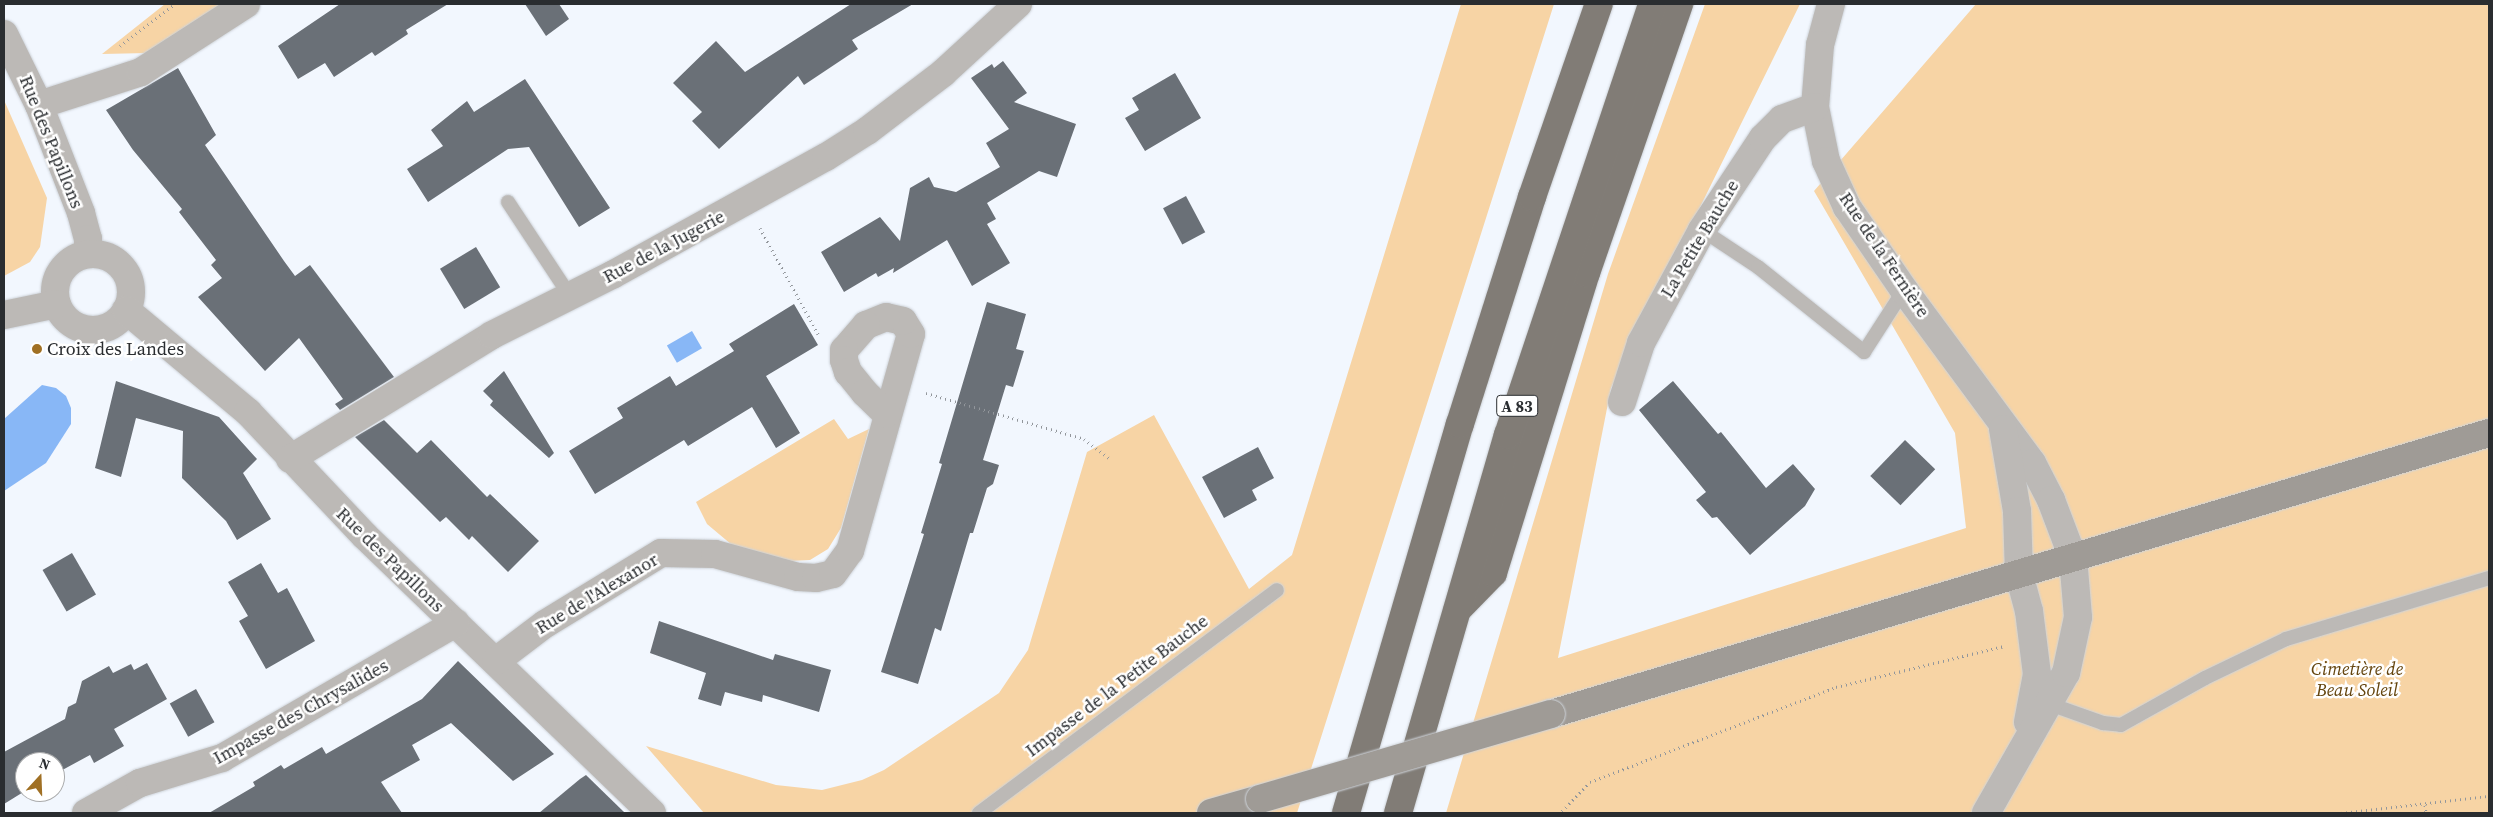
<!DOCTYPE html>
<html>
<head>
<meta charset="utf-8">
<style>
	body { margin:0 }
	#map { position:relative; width:2493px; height:817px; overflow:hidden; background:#f2f7fe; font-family:"Source Serif 4",serif }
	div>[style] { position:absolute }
	.green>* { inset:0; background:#f7d4a5 }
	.water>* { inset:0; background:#88b7f6; transform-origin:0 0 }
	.building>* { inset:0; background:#6a7077; transform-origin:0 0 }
	.path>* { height:3px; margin-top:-1.5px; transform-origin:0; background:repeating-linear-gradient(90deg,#92969b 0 1px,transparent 0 5px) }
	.roads { filter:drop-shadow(0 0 1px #ced3d9) drop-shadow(0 0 1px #ced3d9) }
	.service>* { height:14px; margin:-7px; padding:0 7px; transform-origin:7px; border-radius:7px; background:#bcb9b6 }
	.minor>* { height:28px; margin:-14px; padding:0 14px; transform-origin:14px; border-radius:14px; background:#bcb9b6 }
	.minor>.ring { margin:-14px; padding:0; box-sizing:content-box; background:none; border:28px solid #bcb9b6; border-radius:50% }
	.tertiary>* { height:28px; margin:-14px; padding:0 14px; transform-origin:14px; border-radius:14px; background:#bcb9b6 }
	.secondary>* { height:28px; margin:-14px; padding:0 14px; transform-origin:14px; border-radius:14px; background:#9f9b96 }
	.trunk>* { height:28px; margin:-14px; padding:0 14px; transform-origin:14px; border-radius:14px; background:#817c76 }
	.bridges { filter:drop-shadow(0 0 1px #ced3d9) drop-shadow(0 0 1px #ced3d9) }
	.secondary-bridge>* { height:28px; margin:-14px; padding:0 14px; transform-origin:14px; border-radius:14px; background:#9f9b96 }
	.dots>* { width:14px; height:14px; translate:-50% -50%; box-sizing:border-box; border:2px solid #fff; border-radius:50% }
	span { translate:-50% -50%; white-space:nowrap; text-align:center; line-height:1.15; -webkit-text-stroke:5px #fff; paint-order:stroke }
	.shield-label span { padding:1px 4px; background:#fff; border:1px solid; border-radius:4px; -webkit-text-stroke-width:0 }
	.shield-label { font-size:16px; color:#2a2d30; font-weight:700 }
	.street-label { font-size:18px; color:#2a2d30 }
	.poi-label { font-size:18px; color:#2a2d30 }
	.left { translate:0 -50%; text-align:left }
	.park-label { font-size:18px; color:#64440d; font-style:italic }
	.frame { position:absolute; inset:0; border:5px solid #2a2d30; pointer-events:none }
	.north { position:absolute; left:15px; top:752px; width:50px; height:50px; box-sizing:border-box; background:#fff; border:1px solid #aaabac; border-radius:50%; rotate:20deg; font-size:14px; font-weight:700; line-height:20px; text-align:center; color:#2a2d30 }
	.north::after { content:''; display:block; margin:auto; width:18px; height:22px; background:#a07024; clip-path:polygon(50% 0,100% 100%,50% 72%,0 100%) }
</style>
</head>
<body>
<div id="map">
	<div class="green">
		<div style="clip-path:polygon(165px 4px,224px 4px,148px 53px,102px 54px)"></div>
		<div style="clip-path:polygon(1461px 4px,1554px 4px,1297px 813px,704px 813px,646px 746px,776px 785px,822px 790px,862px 780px,884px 770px,999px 693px,1028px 650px,1087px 452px,1154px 415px,1249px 589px,1292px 555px)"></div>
		<div style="clip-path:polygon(1705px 4px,1800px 4px,1611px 388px,1558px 658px,1966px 528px,1955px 433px,1814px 191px,1976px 4px,2489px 4px,2489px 813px,1446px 813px,1608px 274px)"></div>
		<div style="clip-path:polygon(4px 100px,47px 198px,40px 247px,30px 262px,4px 276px)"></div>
		<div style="clip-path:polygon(834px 419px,848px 439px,869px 429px,841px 528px,828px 549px,810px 560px,789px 561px,732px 545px,707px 524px,696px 502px)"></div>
	</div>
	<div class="water">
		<div style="left:692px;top:331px;width:20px;height:29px;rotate:60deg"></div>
		<div style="clip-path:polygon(42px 385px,56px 388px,66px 396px,71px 408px,71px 424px,46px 463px,4px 491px,4px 419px)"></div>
	</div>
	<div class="building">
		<div style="clip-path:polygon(340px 4px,448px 4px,406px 30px,408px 34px,375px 56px,372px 52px,334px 77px,325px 63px,298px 79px,278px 46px)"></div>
		<div style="clip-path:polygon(525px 4px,559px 4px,569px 19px,546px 36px)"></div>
		<div style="clip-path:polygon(851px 4px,913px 4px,852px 40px,858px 49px,804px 85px,798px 76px,719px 149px,692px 121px,702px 112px,673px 83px,716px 41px,745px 72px)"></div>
		<div style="clip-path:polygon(1003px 61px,1027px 93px,1014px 102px,1076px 124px,1057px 177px,1039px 171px,987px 203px,996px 219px,987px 224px,1010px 263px,972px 286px,947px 240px,893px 273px,894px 268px,878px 277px,876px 273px,844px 292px,821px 252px,880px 217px,900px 241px,910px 188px,929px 177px,934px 187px,956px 192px,1000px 167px,986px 143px,1009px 129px,971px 78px,992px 64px,994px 68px)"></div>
		<div style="clip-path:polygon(178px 68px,216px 135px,205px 145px,284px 261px,295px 276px,310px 265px,394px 377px,340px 410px,335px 404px,343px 399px,299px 338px,265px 371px,198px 297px,222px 278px,211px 265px,216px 260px,179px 212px,182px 209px,133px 150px,106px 110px)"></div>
		<div style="clip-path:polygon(1175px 73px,1201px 118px,1145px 151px,1125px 118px,1139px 110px,1132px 98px)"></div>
		<div style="clip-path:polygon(525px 79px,610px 208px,579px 227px,529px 147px,508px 149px,428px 202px,407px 169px,443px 146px,431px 130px,467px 101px,474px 112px)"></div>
		<div style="left:1186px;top:196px;width:41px;height:26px;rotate:62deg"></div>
		<div style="left:476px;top:247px;width:47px;height:42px;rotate:59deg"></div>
		<div style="clip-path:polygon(987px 302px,1026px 314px,1016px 349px,1024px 351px,1013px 387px,1006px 385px,983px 460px,999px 465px,993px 484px,987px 488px,973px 533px,970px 533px,941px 631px,935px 628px,918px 684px,881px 672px,924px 534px,921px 533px,942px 464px,939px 463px)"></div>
		<div style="clip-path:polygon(794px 304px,818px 345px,766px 376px,800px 433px,776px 448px,752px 407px,688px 446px,684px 440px,595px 494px,569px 451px,623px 418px,617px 408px,670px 376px,676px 386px,734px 351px,729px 344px)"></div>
		<div style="clip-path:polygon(504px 371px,554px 453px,549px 458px,490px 405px,493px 401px,483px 391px)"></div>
		<div style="clip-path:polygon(116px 381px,219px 417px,257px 459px,243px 473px,271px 519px,237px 540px,226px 521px,182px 478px,183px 431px,136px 418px,121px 477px,95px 468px)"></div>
		<div style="clip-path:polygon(1673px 381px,1718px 434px,1721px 432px,1766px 488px,1793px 464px,1815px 489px,1805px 506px,1750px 555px,1717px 517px,1712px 518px,1696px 500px,1706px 492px,1639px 410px)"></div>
		<div style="clip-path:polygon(384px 420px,417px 453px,431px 440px,487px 497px,490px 494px,539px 541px,508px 572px,472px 536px,469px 540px,446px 517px,440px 522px,355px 437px)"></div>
		<div style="left:1905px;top:440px;width:42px;height:50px;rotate:44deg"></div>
		<div style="clip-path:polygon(1258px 447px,1274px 478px,1252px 490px,1257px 500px,1224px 518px,1202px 477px)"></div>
		<div style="left:72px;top:553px;width:48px;height:34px;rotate:60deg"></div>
		<div style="clip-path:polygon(261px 563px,278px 593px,287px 588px,315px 641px,266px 669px,239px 621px,248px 616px,228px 582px)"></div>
		<div style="clip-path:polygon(659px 621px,773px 660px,775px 654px,831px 670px,819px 712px,763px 695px,762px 702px,725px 692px,721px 706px,698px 699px,706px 673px,650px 653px)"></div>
		<div style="clip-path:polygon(458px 661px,554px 754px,513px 781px,451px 723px,412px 745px,420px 760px,381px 782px,402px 813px,209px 813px,255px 786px,253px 782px,281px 765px,284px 769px,322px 747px,326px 754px,422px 699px)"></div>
		<div style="clip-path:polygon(147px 663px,167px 699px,114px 729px,124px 746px,94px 763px,90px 755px,55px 774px,55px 762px,25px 762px,25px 791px,4px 804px,4px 752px,65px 719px,68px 707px,76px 703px,82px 681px,109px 666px,113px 673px,131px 664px,134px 670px)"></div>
		<div style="left:196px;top:689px;width:38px;height:30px;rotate:61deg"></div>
		<div style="clip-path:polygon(586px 775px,625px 813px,539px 813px,580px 779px)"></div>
	</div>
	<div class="path">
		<div style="left:120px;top:46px;width:69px;rotate:-37.4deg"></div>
		<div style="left:760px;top:228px;width:121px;rotate:61.3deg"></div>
		<div style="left:926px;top:393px;width:165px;rotate:16.2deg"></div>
		<div style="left:1084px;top:439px;width:34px;rotate:37deg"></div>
		<div style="left:2425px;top:805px;width:8px;rotate:83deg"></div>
		<div style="left:1562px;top:811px;width:40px;rotate:-46deg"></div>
		<div style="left:1590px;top:782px;width:264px;rotate:-21.1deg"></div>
		<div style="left:1836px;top:687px;width:173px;rotate:-13.7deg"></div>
		<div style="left:1558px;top:813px;width:12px"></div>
		<div style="left:2341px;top:813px;width:149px;rotate:-6.6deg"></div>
	</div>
	<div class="roads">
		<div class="service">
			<div style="left:508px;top:202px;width:113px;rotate:56.6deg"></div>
			<div style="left:1702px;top:230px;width:67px;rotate:33.5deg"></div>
			<div style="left:1758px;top:267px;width:136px;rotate:38.7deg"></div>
			<div style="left:1864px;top:352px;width:74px;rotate:-57.2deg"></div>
			<div style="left:2044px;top:702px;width:63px;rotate:19.6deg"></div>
			<div style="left:2103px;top:723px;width:18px;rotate:6deg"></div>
			<div style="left:2121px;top:725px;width:96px;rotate:-29.2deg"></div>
			<div style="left:2205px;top:678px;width:90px;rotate:-25.7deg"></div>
			<div style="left:2286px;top:639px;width:212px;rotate:-16.7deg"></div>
			<div style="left:979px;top:813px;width:372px;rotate:-36.8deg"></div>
		</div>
		<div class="minor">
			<div style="left:1831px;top:4px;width:42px;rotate:105deg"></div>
			<div style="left:1820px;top:45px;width:62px;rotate:94.6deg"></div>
			<div style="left:1815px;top:107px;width:55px;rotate:78.5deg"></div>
			<div style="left:1826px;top:161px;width:51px;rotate:65.5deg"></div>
			<div style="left:1847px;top:207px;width:101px;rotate:55.5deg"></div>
			<div style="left:1904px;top:290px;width:215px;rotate:53.5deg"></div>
			<div style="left:2032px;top:463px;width:42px;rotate:62.8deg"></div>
			<div style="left:2051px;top:500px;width:62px;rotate:69.2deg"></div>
			<div style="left:4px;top:34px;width:79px;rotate:63.8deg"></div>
			<div style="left:39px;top:105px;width:116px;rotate:68.7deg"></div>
			<div style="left:81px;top:213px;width:27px;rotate:75deg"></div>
			<div style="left:88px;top:239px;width:15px;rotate:90deg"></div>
			<div style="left:39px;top:105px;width:107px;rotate:-17.9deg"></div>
			<div style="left:141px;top:72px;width:125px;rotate:-32.9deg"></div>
			<div class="ring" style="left:55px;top:254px;width:48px;height:48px"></div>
			<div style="left:126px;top:310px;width:159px;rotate:39.9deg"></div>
			<div style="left:248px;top:412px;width:170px;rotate:46.7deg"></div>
			<div style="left:365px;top:536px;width:399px;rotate:44deg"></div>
			<div style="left:4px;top:315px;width:54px;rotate:-11.7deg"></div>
			<div style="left:1622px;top:402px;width:62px;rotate:-72.1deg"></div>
			<div style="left:1641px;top:343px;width:128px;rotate:-61.6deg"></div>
			<div style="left:1702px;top:230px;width:110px;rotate:-56.5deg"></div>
			<div style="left:1763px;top:138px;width:27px;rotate:-45deg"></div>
			<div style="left:1782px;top:119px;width:35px;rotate:-20deg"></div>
			<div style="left:2003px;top:429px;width:83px;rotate:80.3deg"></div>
			<div style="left:2017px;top:511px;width:63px;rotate:88.2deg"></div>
			<div style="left:290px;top:459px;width:237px;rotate:-31.5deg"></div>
			<div style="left:492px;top:335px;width:134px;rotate:-26.6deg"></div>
			<div style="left:612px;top:275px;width:244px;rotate:-28.9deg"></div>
			<div style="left:826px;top:157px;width:49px;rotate:-32.4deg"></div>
			<div style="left:867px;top:131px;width:96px;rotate:-37.3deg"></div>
			<div style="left:943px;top:73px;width:102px;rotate:-42.6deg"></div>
			<div style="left:496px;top:661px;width:61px;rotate:-37.1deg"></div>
			<div style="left:545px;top:624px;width:136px;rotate:-31.5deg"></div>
			<div style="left:661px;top:553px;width:54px;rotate:1.1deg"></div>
			<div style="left:715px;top:554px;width:86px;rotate:15.5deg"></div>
			<div style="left:798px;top:577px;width:18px;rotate:3deg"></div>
			<div style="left:816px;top:578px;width:17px;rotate:-13deg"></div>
			<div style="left:833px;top:574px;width:29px;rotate:-54deg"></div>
			<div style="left:850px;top:551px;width:225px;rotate:-74.3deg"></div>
			<div style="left:911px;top:334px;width:15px;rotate:-122deg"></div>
			<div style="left:903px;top:321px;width:17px;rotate:-167deg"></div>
			<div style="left:886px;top:317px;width:22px;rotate:158deg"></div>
			<div style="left:866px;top:325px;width:33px;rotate:131deg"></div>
			<div style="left:844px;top:350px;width:10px;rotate:90deg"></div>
			<div style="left:844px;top:360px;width:13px;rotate:72deg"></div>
			<div style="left:848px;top:372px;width:27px;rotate:51deg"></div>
			<div style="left:865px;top:393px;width:30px;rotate:44deg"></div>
			<div style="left:86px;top:813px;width:62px;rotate:-29.1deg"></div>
			<div style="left:140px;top:783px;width:86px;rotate:-17deg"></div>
			<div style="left:222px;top:758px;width:270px;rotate:-30deg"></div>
		</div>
		<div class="tertiary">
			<div style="left:2019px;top:574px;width:38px;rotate:75deg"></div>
			<div style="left:2029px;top:611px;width:64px;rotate:82.8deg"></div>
			<div style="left:2037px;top:674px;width:49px;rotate:100.6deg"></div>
			<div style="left:1986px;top:813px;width:161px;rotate:-60.3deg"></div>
			<div style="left:2066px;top:673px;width:57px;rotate:-77.9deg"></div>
			<div style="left:2078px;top:617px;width:59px;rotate:-94.8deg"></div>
		</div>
		<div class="secondary">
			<div style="left:1551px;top:714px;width:979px;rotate:-16.68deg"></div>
			<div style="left:1211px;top:813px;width:51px;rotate:-15.9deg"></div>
		</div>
		<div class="trunk">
			<div style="left:1458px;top:609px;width:50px;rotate:-45.8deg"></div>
			<div style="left:1493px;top:573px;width:314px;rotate:-72.8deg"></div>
			<div style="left:1586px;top:273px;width:285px;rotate:-70.9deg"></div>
			<div style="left:1346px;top:813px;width:405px;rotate:-73.7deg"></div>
			<div style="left:1460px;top:424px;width:238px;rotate:-72.4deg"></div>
			<div style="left:1532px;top:197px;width:204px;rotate:-70.9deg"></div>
			<div style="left:1398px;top:813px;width:394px;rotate:-73.8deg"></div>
			<div style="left:1508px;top:435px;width:454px;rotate:-71.5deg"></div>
		</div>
	</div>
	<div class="bridges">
		<div class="secondary-bridge">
			<div style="left:1260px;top:799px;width:303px;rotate:-16.3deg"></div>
		</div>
	</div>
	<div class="dots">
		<div style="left:37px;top:349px;background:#a07024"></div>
	</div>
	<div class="shield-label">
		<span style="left:1517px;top:406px">A 83</span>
	</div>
	<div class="street-label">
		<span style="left:51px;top:142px;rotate:68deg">Rue des Papillons</span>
		<span style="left:1700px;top:239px;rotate:-59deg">La Petite Bauche</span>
		<span style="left:664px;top:247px;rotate:-28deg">Rue de la Jugerie</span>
		<span style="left:1884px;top:255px;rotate:56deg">Rue de la Fernière</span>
		<span style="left:390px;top:560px;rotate:44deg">Rue des Papillons</span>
		<span style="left:597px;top:594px;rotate:-31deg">Rue de l'Alexanor</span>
		<span style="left:1117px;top:686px;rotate:-37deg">Impasse de la Petite Bauche</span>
		<span style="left:301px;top:712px;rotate:-29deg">Impasse des Chrysalides</span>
	</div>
	<div class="poi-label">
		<span class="left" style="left:47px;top:349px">Croix des Landes</span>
	</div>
	<div class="park-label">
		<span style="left:2357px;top:680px">Cimetière de<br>Beau Soleil</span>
	</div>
	<div class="frame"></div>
	<div class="north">N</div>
</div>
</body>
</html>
